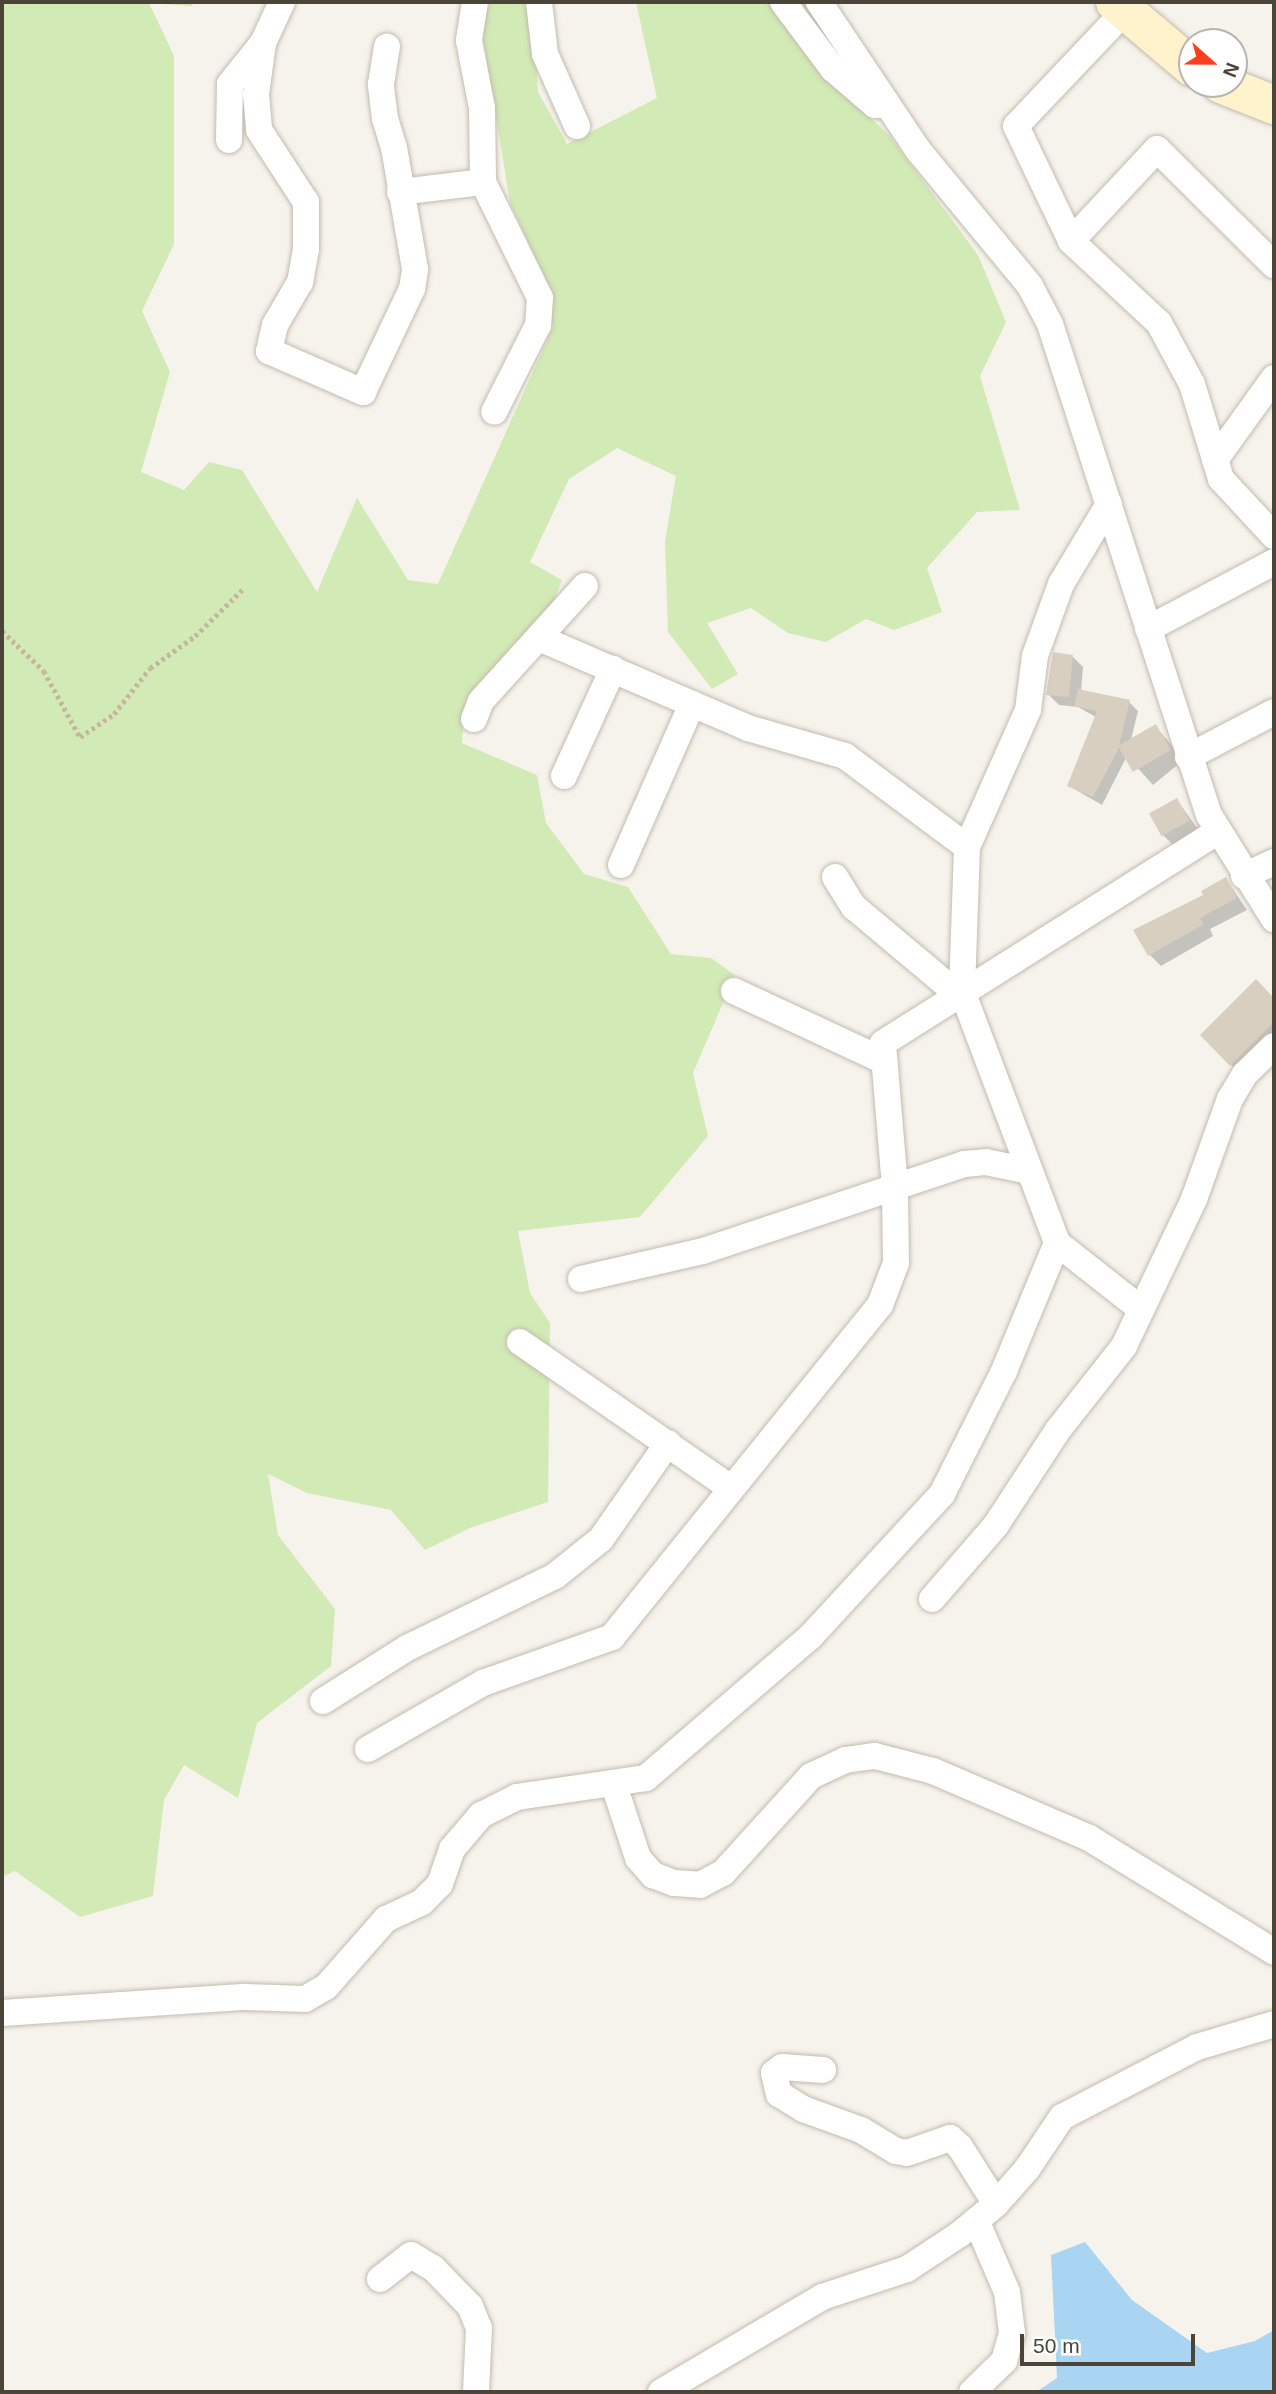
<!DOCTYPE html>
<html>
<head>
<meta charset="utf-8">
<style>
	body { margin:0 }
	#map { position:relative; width:1276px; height:2394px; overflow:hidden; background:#f6f3ec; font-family:Helvetica,sans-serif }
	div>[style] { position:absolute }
	.green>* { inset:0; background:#d2eab5 }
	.water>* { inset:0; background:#a9d4f2 }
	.shadow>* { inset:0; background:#0003 }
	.building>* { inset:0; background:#d8cfc1; transform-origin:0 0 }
	.path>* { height:4.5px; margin-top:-2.25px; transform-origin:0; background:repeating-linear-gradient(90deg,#c4b79f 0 3.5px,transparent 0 7px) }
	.roads { filter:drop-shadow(0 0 2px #c2bbae) drop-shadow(0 0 2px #c2bbae) }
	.street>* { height:26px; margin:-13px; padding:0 13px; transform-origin:13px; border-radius:13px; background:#fff }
	.secondary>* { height:38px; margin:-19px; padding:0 19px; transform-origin:19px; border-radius:19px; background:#fff3cd }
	span { translate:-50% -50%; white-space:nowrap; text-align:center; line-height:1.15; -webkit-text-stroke:6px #fff; paint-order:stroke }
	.frame { position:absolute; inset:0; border:4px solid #4b4439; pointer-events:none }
	.north { position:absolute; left:1178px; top:28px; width:70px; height:70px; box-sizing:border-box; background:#fff; border:2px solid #b7b4b0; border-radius:50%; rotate:111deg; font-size:19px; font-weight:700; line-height:28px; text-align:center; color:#4b4439 }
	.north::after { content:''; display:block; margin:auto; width:24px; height:32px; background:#fc3f1d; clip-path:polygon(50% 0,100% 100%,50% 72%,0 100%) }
	.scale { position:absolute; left:1020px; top:2334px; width:175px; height:32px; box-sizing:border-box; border:4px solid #4b4439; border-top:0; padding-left:9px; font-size:21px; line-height:24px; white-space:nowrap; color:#4b4439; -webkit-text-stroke:5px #fff; paint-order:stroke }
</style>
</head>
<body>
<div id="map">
	<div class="green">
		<div style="clip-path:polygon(2px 2px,194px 2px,192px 6px,149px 3px,174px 56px,174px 244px,142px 311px,170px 372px,141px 472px,184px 490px,209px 462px,242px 470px,317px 592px,357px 498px,408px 580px,438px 584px,553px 327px,542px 273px,510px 202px,481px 26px,491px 2px,532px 2px,538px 92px,567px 144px,657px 98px,636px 2px,810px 2px,835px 47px,816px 68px,889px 135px,978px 255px,1006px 322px,980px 376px,1020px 510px,977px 512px,927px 568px,942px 612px,894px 630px,866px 619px,826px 642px,788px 633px,751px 608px,707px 623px,738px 674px,712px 689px,668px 632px,665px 541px,676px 476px,617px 448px,569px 479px,530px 562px,562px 580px,544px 626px,465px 706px,462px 743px,537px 775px,546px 823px,584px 874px,628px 887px,671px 954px,711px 958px,735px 975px,693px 1073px,708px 1136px,640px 1217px,518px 1231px,530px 1293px,550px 1323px,548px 1502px,470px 1528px,425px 1550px,391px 1510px,307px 1493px,268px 1474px,278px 1535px,335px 1609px,331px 1666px,257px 1723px,238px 1798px,184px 1765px,164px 1800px,153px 1896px,80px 1917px,15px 1871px,2px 1877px)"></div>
	</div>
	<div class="water">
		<div style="clip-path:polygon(1085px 2242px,1132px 2300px,1207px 2353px,1255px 2341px,1274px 2330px,1274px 2392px,1036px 2392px,1057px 2378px,1051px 2255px)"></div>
	</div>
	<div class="shadow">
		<div style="clip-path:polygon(1072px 656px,1083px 667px,1081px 691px,1129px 702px,1138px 711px,1129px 748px,1155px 726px,1177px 751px,1174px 753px,1181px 762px,1153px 785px,1127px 756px,1102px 805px,1069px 786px,1096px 717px,1078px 707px,1059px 705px,1048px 694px)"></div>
		<div style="clip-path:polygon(1177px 800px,1200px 832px,1175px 847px,1163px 835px)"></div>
		<div style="clip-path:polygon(1226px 879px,1247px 910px,1210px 929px,1213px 936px,1161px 966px,1150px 955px)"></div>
		<div style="clip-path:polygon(1256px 982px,1274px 1000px,1274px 1044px,1242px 1076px,1202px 1035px)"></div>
	</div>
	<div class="building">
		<div style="clip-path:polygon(1053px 652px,1073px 655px,1069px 697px,1046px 695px)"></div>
		<div style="clip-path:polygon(1078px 689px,1130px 700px,1118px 750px,1093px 797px,1067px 786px,1097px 711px,1074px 706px)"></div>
		<div style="left:1156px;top:724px;width:30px;height:44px;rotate:60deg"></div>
		<div style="left:1177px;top:798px;width:26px;height:32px;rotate:61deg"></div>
		<div style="clip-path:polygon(1226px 877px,1237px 898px,1200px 918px,1204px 924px,1148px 956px,1133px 930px,1203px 895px,1201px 891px)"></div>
		<div style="clip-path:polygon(1256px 979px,1274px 998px,1274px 1022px,1230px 1066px,1200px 1035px)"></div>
	</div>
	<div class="path">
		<div style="left:2px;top:631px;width:58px;rotate:43.6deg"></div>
		<div style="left:44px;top:671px;width:75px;rotate:61.4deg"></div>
		<div style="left:80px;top:737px;width:41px;rotate:-34.1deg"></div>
		<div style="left:114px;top:714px;width:58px;rotate:-52deg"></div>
		<div style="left:150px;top:668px;width:55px;rotate:-35.4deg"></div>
		<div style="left:195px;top:636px;width:66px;rotate:-44.4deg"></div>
	</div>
	<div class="roads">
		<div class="street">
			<div style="left:282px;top:2px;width:45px;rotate:114.9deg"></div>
			<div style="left:263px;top:43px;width:51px;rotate:97.8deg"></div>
			<div style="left:256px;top:94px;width:36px;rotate:85deg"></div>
			<div style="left:259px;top:130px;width:86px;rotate:56.9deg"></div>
			<div style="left:306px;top:202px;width:47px;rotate:90deg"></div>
			<div style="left:306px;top:249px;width:34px;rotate:100deg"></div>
			<div style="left:300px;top:282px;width:50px;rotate:120.2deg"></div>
			<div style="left:275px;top:325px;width:27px;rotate:103deg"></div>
			<div style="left:269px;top:351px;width:103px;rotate:23.6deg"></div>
			<div style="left:363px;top:392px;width:114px;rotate:-64.6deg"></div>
			<div style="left:412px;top:289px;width:20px;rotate:-81deg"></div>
			<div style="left:415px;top:269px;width:123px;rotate:-99.8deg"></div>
			<div style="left:394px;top:148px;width:30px;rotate:-107deg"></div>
			<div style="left:385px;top:119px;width:35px;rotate:-97deg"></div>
			<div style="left:381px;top:84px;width:38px;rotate:-81deg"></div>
			<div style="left:475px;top:2px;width:39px;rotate:99deg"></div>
			<div style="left:469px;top:41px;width:68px;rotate:79deg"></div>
			<div style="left:482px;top:108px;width:74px;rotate:89.2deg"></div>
			<div style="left:483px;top:182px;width:129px;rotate:63.8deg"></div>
			<div style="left:540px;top:298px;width:27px;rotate:94deg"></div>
			<div style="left:538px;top:325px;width:97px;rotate:116.8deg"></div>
			<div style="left:539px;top:2px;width:52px;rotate:83.4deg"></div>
			<div style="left:545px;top:54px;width:79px;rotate:66deg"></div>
			<div style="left:783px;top:2px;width:84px;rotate:53.3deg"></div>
			<div style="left:833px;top:69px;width:55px;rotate:40.6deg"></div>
			<div style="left:875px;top:105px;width:7px"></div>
			<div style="left:819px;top:2px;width:178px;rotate:56.2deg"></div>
			<div style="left:918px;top:150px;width:176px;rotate:50.5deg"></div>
			<div style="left:1030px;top:286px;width:43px;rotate:62.2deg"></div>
			<div style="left:1050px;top:324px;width:516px;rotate:72.06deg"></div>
			<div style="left:1209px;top:815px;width:123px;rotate:58deg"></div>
			<div style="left:1125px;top:11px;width:158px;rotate:133.5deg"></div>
			<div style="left:1016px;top:126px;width:127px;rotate:64.4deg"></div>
			<div style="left:1071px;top:241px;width:120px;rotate:43deg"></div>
			<div style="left:1159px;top:323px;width:69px;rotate:61.6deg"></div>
			<div style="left:1192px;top:384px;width:99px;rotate:73deg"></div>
			<div style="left:1221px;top:479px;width:78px;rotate:47.1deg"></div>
			<div style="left:229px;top:140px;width:56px;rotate:-89deg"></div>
			<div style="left:230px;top:84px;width:53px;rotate:-51.2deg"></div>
			<div style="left:400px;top:192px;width:84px;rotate:-6.9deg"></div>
			<div style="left:1071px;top:241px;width:126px;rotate:-46.9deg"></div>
			<div style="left:1157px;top:149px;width:165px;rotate:44.8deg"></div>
			<div style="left:1215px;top:460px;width:101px;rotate:-54.3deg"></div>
			<div style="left:1109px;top:504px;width:93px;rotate:121deg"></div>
			<div style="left:1061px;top:584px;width:77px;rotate:109.9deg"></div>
			<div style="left:1035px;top:656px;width:54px;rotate:97.4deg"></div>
			<div style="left:1028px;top:710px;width:150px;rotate:114deg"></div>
			<div style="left:967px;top:847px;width:144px;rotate:92deg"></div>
			<div style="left:962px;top:991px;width:269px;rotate:69.3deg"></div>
			<div style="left:1057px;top:1243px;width:107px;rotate:38.2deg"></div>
			<div style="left:1148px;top:629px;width:143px;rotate:-28deg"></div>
			<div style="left:539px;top:638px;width:228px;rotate:23.3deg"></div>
			<div style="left:748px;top:728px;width:101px;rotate:16.1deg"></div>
			<div style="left:845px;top:756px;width:152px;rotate:36.7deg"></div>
			<div style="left:474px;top:719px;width:19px;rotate:-69deg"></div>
			<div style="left:481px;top:701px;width:155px;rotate:-47.9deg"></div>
			<div style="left:1188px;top:757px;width:97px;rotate:-27.6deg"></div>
			<div style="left:564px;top:776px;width:118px;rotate:-65.4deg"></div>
			<div style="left:621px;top:865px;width:176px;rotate:-66.2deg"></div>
			<div style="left:1244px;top:876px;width:33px;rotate:-25deg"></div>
			<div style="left:835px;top:877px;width:36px;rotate:58deg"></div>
			<div style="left:854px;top:907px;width:121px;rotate:40deg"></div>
			<div style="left:947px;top:985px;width:16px;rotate:22deg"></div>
			<div style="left:734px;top:991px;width:166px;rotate:25deg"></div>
			<div style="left:581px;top:1279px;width:125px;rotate:-12.9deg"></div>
			<div style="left:703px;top:1251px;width:275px;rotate:-18.4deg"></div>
			<div style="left:964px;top:1164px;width:22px;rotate:-5deg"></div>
			<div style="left:986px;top:1162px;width:44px;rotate:11.8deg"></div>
			<div style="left:520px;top:1342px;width:257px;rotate:34.7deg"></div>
			<div style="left:932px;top:1599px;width:98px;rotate:-49.1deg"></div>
			<div style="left:996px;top:1525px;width:113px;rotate:-56.9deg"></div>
			<div style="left:1058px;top:1430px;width:107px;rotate:-51.8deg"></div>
			<div style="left:1124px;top:1346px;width:163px;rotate:-64.5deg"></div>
			<div style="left:1194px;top:1199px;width:106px;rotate:-70.2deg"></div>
			<div style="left:1230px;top:1099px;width:29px;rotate:-59deg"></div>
			<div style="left:1245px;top:1074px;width:40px;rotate:-44deg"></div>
			<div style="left:323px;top:1701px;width:99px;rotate:-32.2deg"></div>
			<div style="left:407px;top:1648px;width:165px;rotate:-25.9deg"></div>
			<div style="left:555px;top:1576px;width:59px;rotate:-38.8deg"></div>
			<div style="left:601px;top:1539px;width:117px;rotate:-55.1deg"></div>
			<div style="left:368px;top:1749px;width:133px;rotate:-29.9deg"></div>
			<div style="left:483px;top:1683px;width:137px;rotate:-19.6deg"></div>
			<div style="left:612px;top:1637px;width:427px;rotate:-51.1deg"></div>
			<div style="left:880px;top:1305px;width:45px;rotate:-69.1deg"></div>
			<div style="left:896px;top:1263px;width:76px;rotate:-90.8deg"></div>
			<div style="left:895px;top:1187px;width:144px;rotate:-94.8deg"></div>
			<div style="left:883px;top:1043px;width:396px;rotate:-32.3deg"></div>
			<div style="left:614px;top:1785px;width:77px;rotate:71.8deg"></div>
			<div style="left:638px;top:1858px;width:23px;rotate:49deg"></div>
			<div style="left:653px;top:1875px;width:22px;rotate:21deg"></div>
			<div style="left:674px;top:1883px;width:26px;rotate:4deg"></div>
			<div style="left:700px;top:1885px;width:26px;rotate:-28deg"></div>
			<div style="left:723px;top:1873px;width:131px;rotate:-47.8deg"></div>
			<div style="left:811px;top:1776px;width:38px;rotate:-25deg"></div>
			<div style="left:845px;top:1760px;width:30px;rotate:-8deg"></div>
			<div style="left:875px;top:1756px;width:60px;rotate:14.5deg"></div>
			<div style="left:933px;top:1771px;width:170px;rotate:23.2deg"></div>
			<div style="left:1089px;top:1838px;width:217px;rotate:31.6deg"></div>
			<div style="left:2px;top:2013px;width:244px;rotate:-3.8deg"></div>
			<div style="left:245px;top:1997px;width:60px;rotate:1.9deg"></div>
			<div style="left:305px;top:1999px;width:24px;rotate:-30deg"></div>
			<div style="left:326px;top:1987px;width:91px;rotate:-48.6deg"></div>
			<div style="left:386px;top:1919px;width:40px;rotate:-25deg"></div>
			<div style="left:422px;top:1902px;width:25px;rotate:-45deg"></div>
			<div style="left:440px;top:1884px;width:37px;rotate:-71deg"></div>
			<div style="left:452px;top:1849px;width:45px;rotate:-49.5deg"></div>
			<div style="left:481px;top:1815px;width:40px;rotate:-26.6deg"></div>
			<div style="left:517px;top:1797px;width:130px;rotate:-8.4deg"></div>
			<div style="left:646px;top:1778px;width:218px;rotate:-40.7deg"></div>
			<div style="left:811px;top:1636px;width:193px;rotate:-47.3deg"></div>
			<div style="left:942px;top:1494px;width:138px;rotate:-63.2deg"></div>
			<div style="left:1004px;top:1371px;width:139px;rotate:-67.5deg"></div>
			<div style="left:823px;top:2070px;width:41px;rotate:-175.8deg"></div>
			<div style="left:782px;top:2067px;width:10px;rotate:143deg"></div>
			<div style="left:774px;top:2073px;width:22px;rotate:77deg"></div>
			<div style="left:779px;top:2094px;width:28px;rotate:32deg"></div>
			<div style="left:803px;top:2109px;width:62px;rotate:19.9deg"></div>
			<div style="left:861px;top:2130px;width:41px;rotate:31deg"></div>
			<div style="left:896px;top:2151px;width:11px;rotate:10deg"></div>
			<div style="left:907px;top:2153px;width:46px;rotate:-19.2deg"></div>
			<div style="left:950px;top:2138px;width:13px;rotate:42deg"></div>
			<div style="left:960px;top:2147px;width:67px;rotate:57.7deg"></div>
			<div style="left:380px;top:2279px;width:39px;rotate:-38deg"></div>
			<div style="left:411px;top:2255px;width:26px;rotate:31deg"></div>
			<div style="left:433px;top:2268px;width:53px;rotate:45.8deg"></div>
			<div style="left:470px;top:2306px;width:24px;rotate:68deg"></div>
			<div style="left:479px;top:2328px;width:64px;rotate:92.7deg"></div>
			<div style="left:661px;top:2392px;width:187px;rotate:-30.5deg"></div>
			<div style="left:822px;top:2297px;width:89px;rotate:-18.2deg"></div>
			<div style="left:907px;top:2269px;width:64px;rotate:-33.4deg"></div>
			<div style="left:960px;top:2234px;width:47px;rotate:-39.8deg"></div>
			<div style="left:996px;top:2204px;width:47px;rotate:-48.5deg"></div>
			<div style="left:1027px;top:2169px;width:63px;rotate:-56.1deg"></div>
			<div style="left:1062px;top:2117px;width:152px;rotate:-27.4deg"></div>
			<div style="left:1197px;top:2047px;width:80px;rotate:-16.6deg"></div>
			<div style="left:972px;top:2392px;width:45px;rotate:-44.1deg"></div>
			<div style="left:1004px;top:2361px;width:29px;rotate:-74deg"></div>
			<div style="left:1012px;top:2333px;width:41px;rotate:-97deg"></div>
			<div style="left:1007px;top:2292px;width:78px;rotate:-113.3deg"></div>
		</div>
		<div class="secondary">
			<div style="left:1115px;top:2px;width:101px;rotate:40.2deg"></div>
			<div style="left:1221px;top:84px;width:57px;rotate:21.6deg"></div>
		</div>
	</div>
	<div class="frame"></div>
	<div class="north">N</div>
	<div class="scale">50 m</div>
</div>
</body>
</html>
